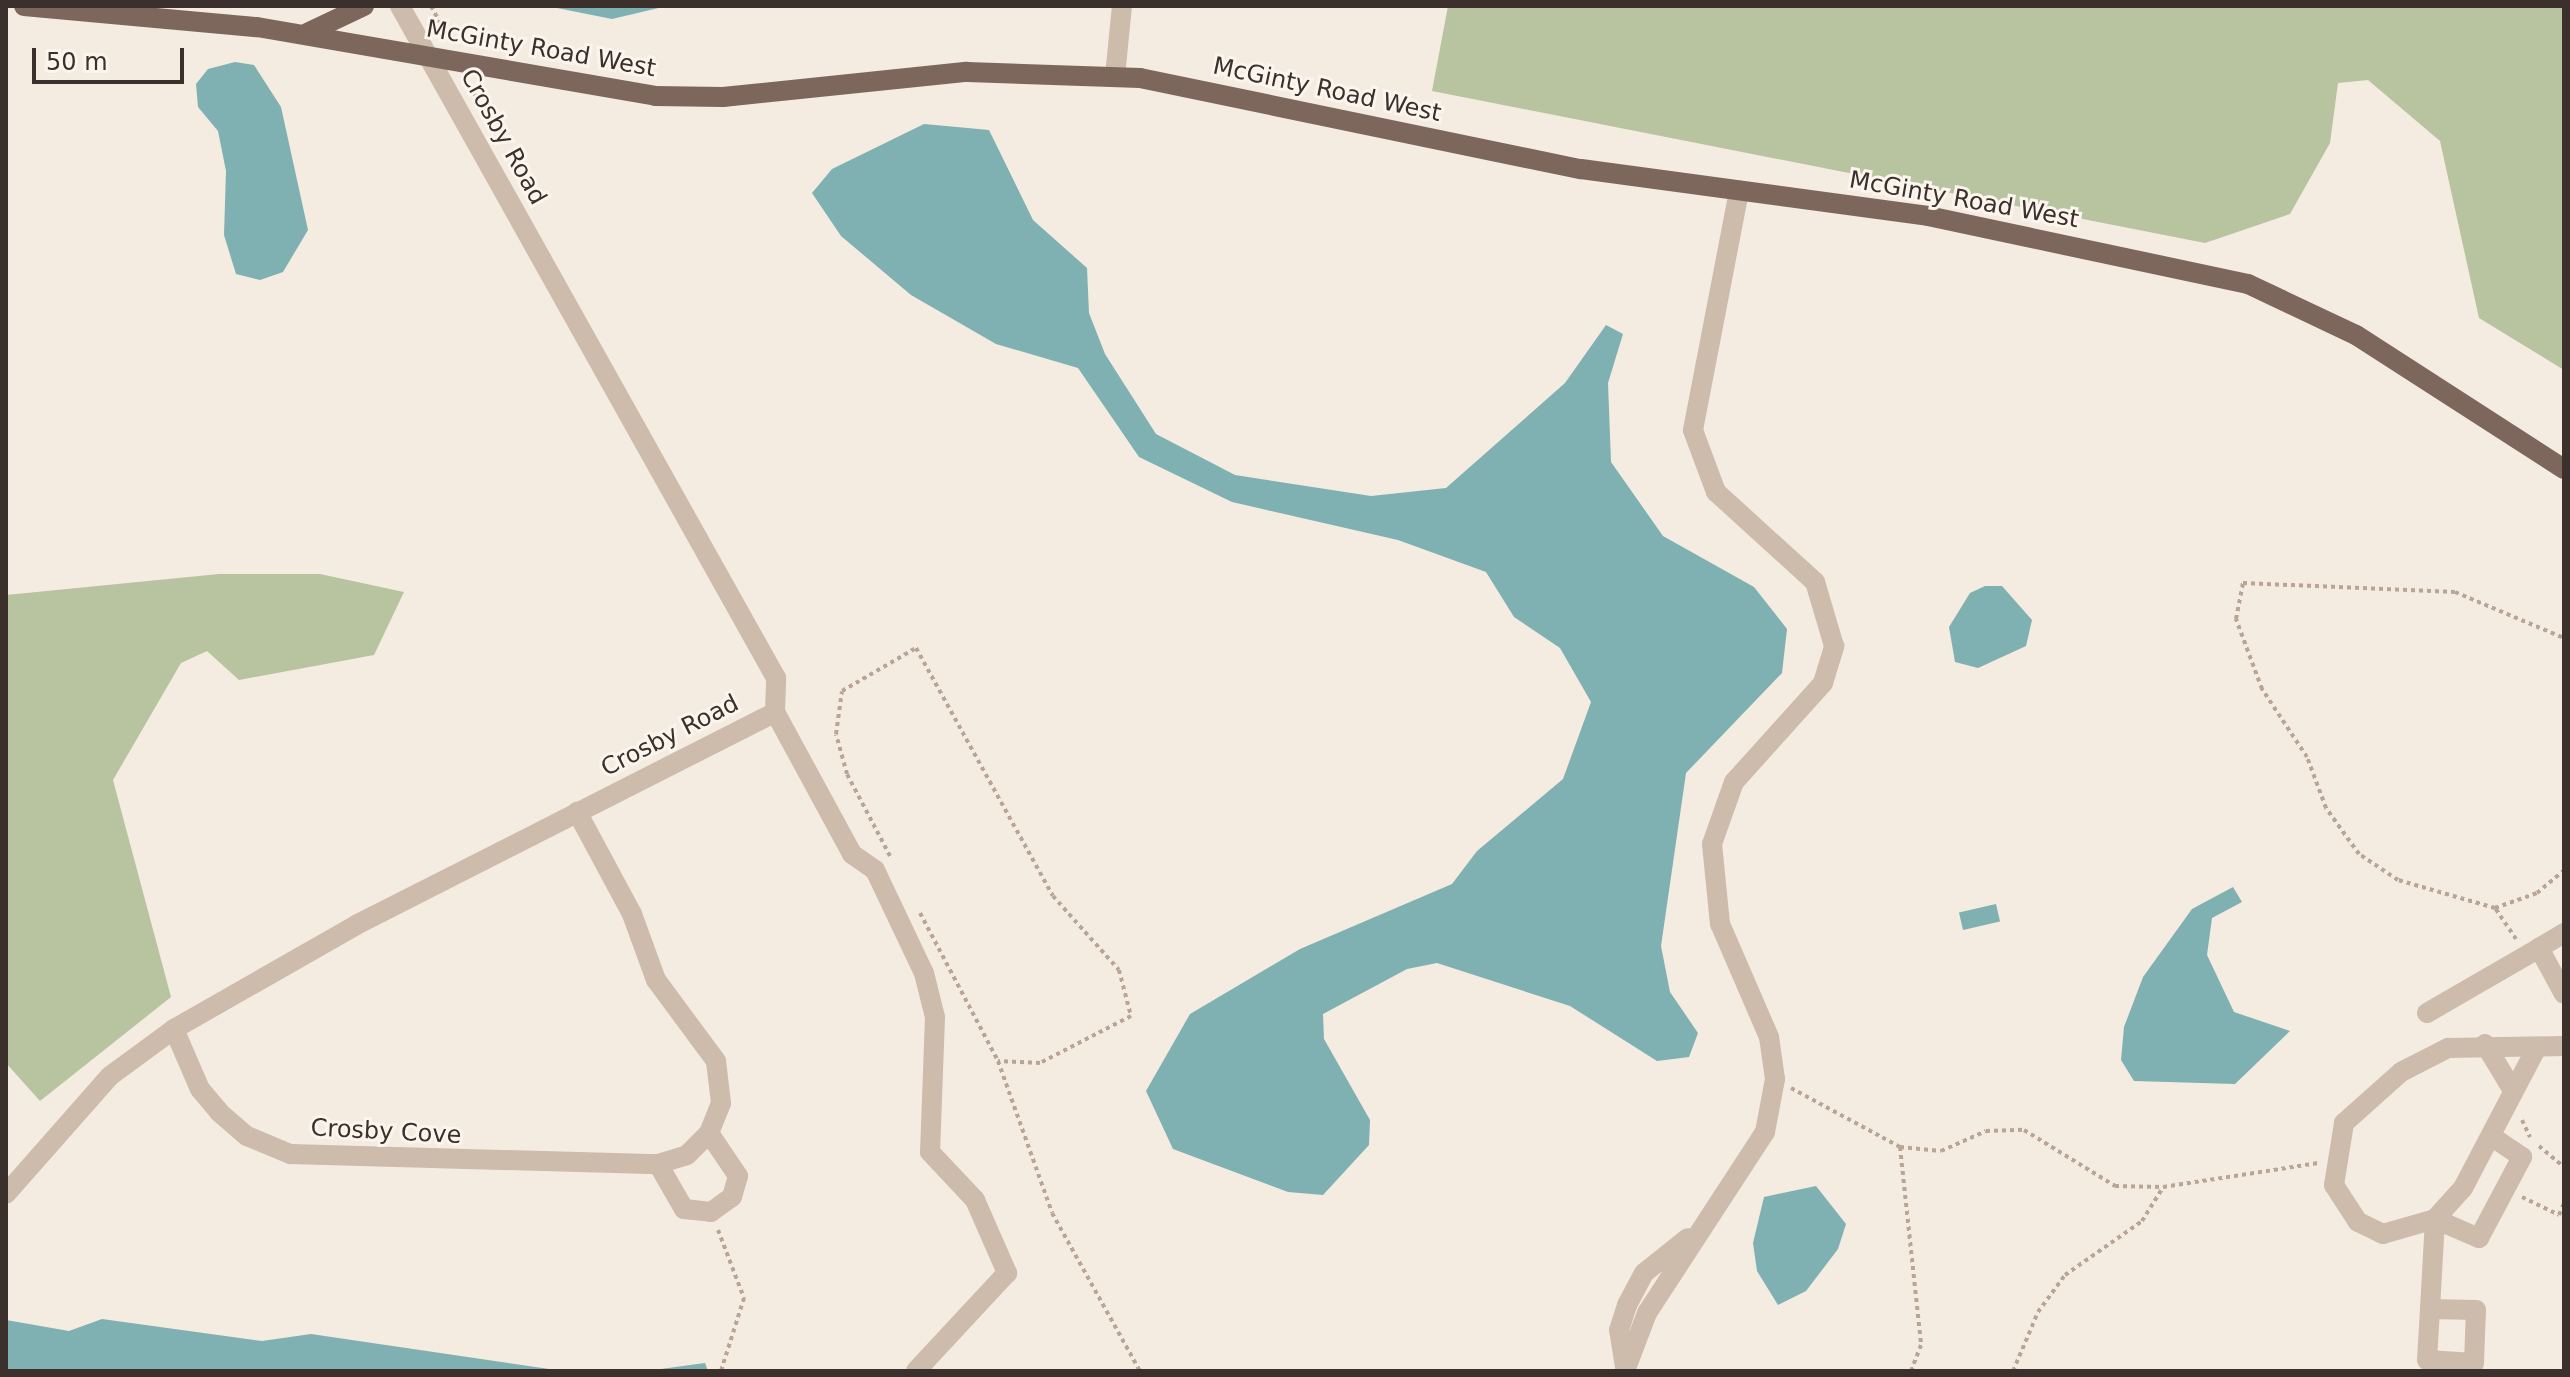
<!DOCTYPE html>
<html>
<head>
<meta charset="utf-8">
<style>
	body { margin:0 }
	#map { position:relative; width:2570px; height:1377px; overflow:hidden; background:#f4ebe1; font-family:"DejaVu Sans",sans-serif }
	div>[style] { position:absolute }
	.green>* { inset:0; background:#b8c4a0 }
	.water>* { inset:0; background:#7fb0b2; transform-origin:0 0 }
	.path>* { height:4px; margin-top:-2px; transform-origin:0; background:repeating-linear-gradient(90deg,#b9a596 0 4px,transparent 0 8px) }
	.minor>* { height:20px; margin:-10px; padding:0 10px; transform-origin:10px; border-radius:10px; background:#cdbbac }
	.major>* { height:20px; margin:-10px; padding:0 10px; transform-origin:10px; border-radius:10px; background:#7d675c }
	span { translate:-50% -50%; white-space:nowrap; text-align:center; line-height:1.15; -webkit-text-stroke:6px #fbf5ee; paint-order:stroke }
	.street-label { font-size:24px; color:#3b302b }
	.frame { position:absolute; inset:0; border:8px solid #3b302b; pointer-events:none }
	.scale { position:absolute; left:32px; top:48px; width:152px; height:36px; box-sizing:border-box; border:4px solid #3b302b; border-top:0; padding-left:10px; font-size:24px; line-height:28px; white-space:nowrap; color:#3b302b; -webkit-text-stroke:6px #fbf5ee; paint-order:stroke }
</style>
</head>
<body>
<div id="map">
	<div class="green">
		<div style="clip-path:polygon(1448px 6px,2564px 6px,2564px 370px,2479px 318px,2440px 141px,2368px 80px,2338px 83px,2330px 143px,2290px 214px,2205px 243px,1432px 91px)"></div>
		<div style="clip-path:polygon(219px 574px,320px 574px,404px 592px,374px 655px,239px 680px,207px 651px,181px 663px,113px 780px,171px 997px,40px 1101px,6px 1063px,6px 595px)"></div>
	</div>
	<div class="water">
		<div style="clip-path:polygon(547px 6px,667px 6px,612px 19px)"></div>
		<div style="clip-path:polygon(235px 62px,254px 65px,281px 107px,308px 230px,283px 272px,260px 280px,236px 274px,224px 235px,226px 171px,218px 131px,198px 107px,196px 84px,208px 69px)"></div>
		<div style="clip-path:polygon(924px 124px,989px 130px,1033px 220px,1087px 268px,1089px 313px,1105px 354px,1156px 434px,1235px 475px,1371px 496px,1446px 488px,1565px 383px,1606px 325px,1623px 334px,1608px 383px,1611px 462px,1663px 536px,1754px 587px,1787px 629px,1782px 673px,1686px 773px,1661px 946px,1670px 992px,1698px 1033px,1689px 1057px,1657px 1061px,1570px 1006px,1437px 963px,1407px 969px,1323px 1014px,1324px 1039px,1370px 1120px,1369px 1145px,1323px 1195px,1288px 1192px,1173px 1149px,1146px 1091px,1190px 1014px,1300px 949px,1452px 884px,1477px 851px,1563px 779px,1591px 702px,1560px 648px,1514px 617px,1486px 572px,1398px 540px,1232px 502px,1139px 457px,1078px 368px,996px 344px,911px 295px,841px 236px,812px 193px,832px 169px)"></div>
		<div style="clip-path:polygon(1985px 586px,2002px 586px,2032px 620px,2026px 646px,1978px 668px,1955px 662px,1949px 627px,1970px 593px)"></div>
		<div style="clip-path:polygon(2233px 887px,2242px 902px,2212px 918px,2207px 955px,2234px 1012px,2290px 1031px,2235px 1084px,2134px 1081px,2121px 1060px,2124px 1027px,2143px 977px,2192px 909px)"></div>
		<div style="left:1996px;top:904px;width:18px;height:38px;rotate:77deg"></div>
		<div style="clip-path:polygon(1816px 1186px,1846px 1224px,1838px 1249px,1806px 1291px,1778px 1305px,1757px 1271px,1753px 1243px,1764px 1197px)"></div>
		<div style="clip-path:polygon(102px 1319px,262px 1341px,311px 1334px,563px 1371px,6px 1371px,6px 1320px,69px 1331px)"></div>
		<div style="clip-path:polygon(705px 1363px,708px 1371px,646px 1371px)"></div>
	</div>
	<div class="path">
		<div style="left:431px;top:6px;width:38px;rotate:62deg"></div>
		<div style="left:472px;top:84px;width:18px;rotate:74deg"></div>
		<div style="left:890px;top:856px;width:93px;rotate:-117.7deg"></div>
		<div style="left:847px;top:774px;width:41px;rotate:-105.4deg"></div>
		<div style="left:836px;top:734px;width:43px;rotate:-82.1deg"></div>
		<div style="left:842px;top:691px;width:86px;rotate:-30.2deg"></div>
		<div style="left:916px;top:648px;width:283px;rotate:61.1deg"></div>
		<div style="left:1053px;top:896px;width:99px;rotate:48.3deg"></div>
		<div style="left:1119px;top:970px;width:48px;rotate:75.4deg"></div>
		<div style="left:1131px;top:1016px;width:102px;rotate:152.7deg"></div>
		<div style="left:1040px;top:1063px;width:42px;rotate:-177.3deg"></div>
		<div style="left:2495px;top:908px;width:101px;rotate:-163.9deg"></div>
		<div style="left:2398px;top:880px;width:47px;rotate:-146.3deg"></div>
		<div style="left:2359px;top:854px;width:57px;rotate:-125.7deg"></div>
		<div style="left:2326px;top:808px;width:54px;rotate:-110.4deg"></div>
		<div style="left:2307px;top:757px;width:82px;rotate:-123.5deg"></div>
		<div style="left:2262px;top:689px;width:75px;rotate:-110.4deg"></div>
		<div style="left:2236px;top:619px;width:37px;rotate:-79deg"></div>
		<div style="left:2243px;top:583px;width:212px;rotate:2.4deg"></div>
		<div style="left:2455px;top:592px;width:118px;rotate:22.9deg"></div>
		<div style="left:920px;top:913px;width:167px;rotate:62.2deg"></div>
		<div style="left:998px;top:1061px;width:161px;rotate:70.4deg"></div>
		<div style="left:1052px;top:1213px;width:181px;rotate:60.9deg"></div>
		<div style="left:2516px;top:939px;width:37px;rotate:-124deg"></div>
		<div style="left:2495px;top:908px;width:45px;rotate:-19.7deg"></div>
		<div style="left:2537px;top:893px;width:35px;rotate:-40deg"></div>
		<div style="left:1791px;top:1088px;width:124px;rotate:28.4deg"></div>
		<div style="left:1900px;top:1147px;width:41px;rotate:5.6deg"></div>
		<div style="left:1941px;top:1151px;width:49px;rotate:-24deg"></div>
		<div style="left:1986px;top:1131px;width:38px;rotate:-2deg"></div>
		<div style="left:2024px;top:1130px;width:107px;rotate:31.6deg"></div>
		<div style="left:2115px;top:1186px;width:48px;rotate:1.2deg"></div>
		<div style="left:2163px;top:1187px;width:157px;rotate:-8.8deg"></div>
		<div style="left:2522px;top:1120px;width:19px;rotate:65deg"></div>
		<div style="left:2539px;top:1146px;width:33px;rotate:40deg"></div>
		<div style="left:1900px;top:1147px;width:199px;rotate:83.9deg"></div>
		<div style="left:1921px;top:1345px;width:28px;rotate:111deg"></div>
		<div style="left:2522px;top:1197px;width:41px;rotate:25.9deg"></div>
		<div style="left:2559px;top:1215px;width:13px;rotate:-67deg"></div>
		<div style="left:718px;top:1230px;width:73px;rotate:69.1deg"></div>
		<div style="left:744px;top:1298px;width:77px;rotate:107.5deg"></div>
		<div style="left:2013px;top:1371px;width:64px;rotate:-67deg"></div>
		<div style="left:2038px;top:1312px;width:46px;rotate:-53.9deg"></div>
		<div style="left:2065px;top:1275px;width:94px;rotate:-35deg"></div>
		<div style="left:2142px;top:1221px;width:40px;rotate:-58deg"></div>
	</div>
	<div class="minor">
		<div style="left:1115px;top:76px;width:70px;rotate:-84.3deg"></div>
		<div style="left:775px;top:712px;width:162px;rotate:61.5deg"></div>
		<div style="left:852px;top:854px;width:28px;rotate:35deg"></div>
		<div style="left:875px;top:870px;width:114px;rotate:64.6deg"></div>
		<div style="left:924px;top:973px;width:45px;rotate:76deg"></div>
		<div style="left:935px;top:1017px;width:135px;rotate:92.1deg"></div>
		<div style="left:930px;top:1152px;width:66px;rotate:46.8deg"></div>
		<div style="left:975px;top:1200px;width:80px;rotate:66.3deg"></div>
		<div style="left:1007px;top:1273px;width:134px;rotate:132.9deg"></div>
		<div style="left:2564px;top:933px;width:29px;rotate:149deg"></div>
		<div style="left:2539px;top:948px;width:52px;rotate:61.5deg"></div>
		<div style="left:2427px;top:1013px;width:129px;rotate:-30.1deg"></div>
		<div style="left:174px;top:1029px;width:65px;rotate:66.6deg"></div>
		<div style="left:200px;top:1089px;width:30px;rotate:50deg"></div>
		<div style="left:219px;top:1112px;width:37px;rotate:41deg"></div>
		<div style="left:247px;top:1136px;width:47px;rotate:22.7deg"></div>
		<div style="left:290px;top:1154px;width:368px;rotate:1.6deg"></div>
		<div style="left:658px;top:1164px;width:30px;rotate:-17deg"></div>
		<div style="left:687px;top:1155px;width:31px;rotate:-45deg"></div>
		<div style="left:709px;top:1133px;width:32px;rotate:-68deg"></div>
		<div style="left:721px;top:1103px;width:42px;rotate:-96.8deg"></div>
		<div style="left:716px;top:1061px;width:101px;rotate:-126.5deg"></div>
		<div style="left:656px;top:980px;width:70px;rotate:-110deg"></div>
		<div style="left:632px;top:914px;width:116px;rotate:-118.3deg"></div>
		<div style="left:2485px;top:1044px;width:52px;rotate:59deg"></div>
		<div style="left:2537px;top:1047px;width:159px;rotate:117.7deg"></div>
		<div style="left:2463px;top:1188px;width:42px;rotate:132.1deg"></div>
		<div style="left:2435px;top:1219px;width:54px;rotate:163.9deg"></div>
		<div style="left:2383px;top:1234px;width:28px;rotate:-154deg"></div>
		<div style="left:2358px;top:1222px;width:44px;rotate:-123deg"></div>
		<div style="left:2334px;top:1185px;width:63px;rotate:-80.8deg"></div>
		<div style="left:2344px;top:1123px;width:76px;rotate:-41.8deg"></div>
		<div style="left:2401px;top:1072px;width:53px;rotate:-27.1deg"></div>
		<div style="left:2448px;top:1048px;width:116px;rotate:-1deg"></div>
		<div style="left:658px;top:1164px;width:52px;rotate:60deg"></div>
		<div style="left:684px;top:1209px;width:27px;rotate:6deg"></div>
		<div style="left:711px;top:1212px;width:26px;rotate:-36deg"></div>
		<div style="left:732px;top:1197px;width:22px;rotate:-74deg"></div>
		<div style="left:738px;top:1176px;width:52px;rotate:-124deg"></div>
		<div style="left:6px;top:1194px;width:157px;rotate:-48.6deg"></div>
		<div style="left:110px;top:1076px;width:79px;rotate:-36.3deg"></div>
		<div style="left:174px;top:1029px;width:210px;rotate:-29.7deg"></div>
		<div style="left:356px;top:925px;width:470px;rotate:-26.9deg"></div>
		<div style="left:775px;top:712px;width:34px;rotate:-88deg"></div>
		<div style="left:776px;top:678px;width:770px;rotate:-119.23deg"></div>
		<div style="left:2430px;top:1309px;width:46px;rotate:1.2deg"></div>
		<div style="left:2476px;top:1310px;width:53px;rotate:92.2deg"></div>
		<div style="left:2474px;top:1363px;width:47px;rotate:-176.3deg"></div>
		<div style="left:2427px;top:1360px;width:51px;rotate:-86.6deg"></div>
		<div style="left:2430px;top:1309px;width:90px;rotate:-86.8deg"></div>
		<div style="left:2435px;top:1219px;width:48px;rotate:23.4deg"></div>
		<div style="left:2479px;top:1238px;width:92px;rotate:-62deg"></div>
		<div style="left:2522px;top:1157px;width:37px;rotate:-146deg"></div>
		<div style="left:1625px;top:1367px;width:37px;rotate:-99deg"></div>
		<div style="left:1619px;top:1330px;width:26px;rotate:-72deg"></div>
		<div style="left:1627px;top:1305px;width:36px;rotate:-62deg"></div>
		<div style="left:1644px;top:1273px;width:56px;rotate:-38.5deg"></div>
		<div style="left:1625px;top:1371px;width:62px;rotate:-69.2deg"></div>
		<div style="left:1647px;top:1313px;width:216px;rotate:-56.9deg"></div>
		<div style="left:1765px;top:1132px;width:54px;rotate:-79.3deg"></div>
		<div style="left:1775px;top:1079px;width:42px;rotate:-98.1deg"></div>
		<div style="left:1769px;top:1037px;width:123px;rotate:-113.4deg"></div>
		<div style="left:1720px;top:924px;width:80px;rotate:-95.7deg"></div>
		<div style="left:1712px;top:844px;width:66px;rotate:-70.5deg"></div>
		<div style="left:1734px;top:782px;width:133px;rotate:-48deg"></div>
		<div style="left:1823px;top:683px;width:39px;rotate:-73deg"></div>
		<div style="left:1834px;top:646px;width:67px;rotate:-106.5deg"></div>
		<div style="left:1815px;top:582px;width:134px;rotate:-137.7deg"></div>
		<div style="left:1716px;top:492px;width:66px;rotate:-110.4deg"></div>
		<div style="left:1693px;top:430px;width:244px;rotate:-79.1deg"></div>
	</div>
	<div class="major">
		<div style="left:24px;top:6px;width:234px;rotate:5.2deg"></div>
		<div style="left:257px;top:27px;width:404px;rotate:9.8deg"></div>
		<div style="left:655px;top:96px;width:68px;rotate:0.8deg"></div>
		<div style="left:723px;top:97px;width:245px;rotate:-5.9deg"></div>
		<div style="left:967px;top:72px;width:173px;rotate:2deg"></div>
		<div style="left:1140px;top:78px;width:450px;rotate:11.7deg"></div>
		<div style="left:1581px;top:169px;width:350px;rotate:7.7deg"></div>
		<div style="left:1928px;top:216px;width:327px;rotate:12deg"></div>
		<div style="left:2248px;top:284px;width:119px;rotate:25.3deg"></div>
		<div style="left:2356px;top:335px;width:247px;rotate:32.8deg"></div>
		<div style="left:307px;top:33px;width:63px;rotate:-25.3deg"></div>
	</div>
	<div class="street-label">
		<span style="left:541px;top:49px;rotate:10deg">McGinty Road West</span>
		<span style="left:1327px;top:90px;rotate:12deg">McGinty Road West</span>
		<span style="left:503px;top:137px;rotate:61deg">Crosby Road</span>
		<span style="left:1964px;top:200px;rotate:10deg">McGinty Road West</span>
		<span style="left:670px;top:736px;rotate:-27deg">Crosby Road</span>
		<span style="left:386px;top:1132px;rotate:3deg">Crosby Cove</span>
	</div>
	<div class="frame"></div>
	<div class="scale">50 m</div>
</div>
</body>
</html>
